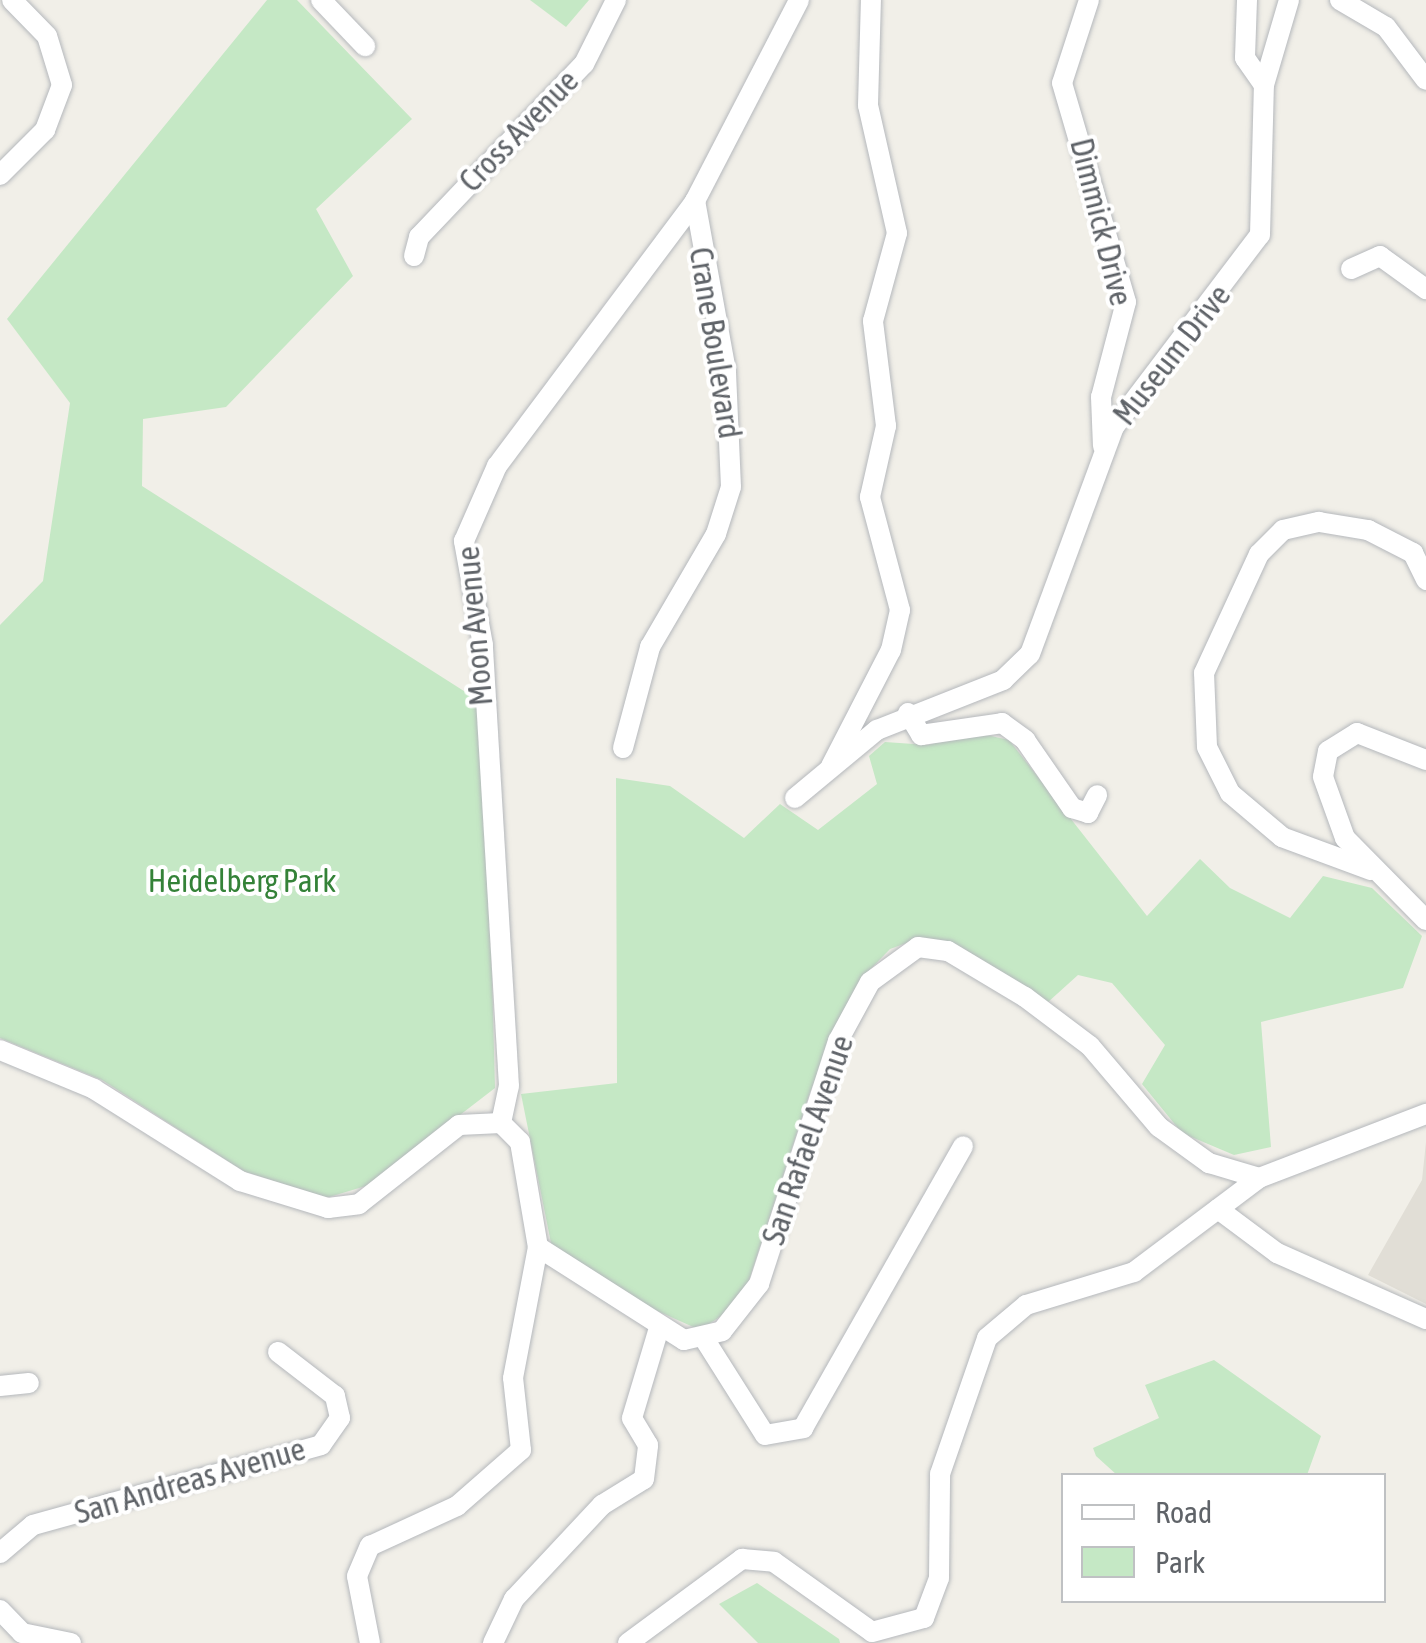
<!DOCTYPE html>
<html>
<head>
<meta charset="utf-8">
<style>
	body { margin:0 }
	#map { position:relative; width:1426px; height:1643px; overflow:hidden; background:#f1efe8; font-family:"Asap Condensed",sans-serif }
	div>[style] { position:absolute }
	.education>* { inset:0; background:#e1ded6 }
	.green>* { inset:0; background:#c5e8c5 }
	.roads { filter:drop-shadow(0 0 2px #b5b8bc) drop-shadow(0 0 2px #b5b8bc) }
	.street>* { height:20px; margin:-10px; padding:0 10px; transform-origin:10px; border-radius:10px; background:#fff }
	span { translate:-50% -50%; white-space:nowrap; text-align:center; line-height:1.15; -webkit-text-stroke:8px #fff; paint-order:stroke }
	.street-label { font-size:32px; color:#5f6368 }
	.park-label { font-size:32px; color:#348238 }
	.legend { position:absolute; left:1061px; top:1473px; width:325px; height:130px; box-sizing:border-box; background:#fff; border:2px solid #bfc1c3; margin:0; padding:12px 18px; list-style:none; font-size:30px; color:#5f6368 }
	.legend li { display:flex; align-items:center; gap:20px; height:50px }
	.legend b { width:50px; border:2px solid #bfc1c3 }
</style>
</head>
<body>
<div id="map">
	<div class="education">
		<div style="clip-path:polygon(1426px 1142px,1426px 1304px,1368px 1275px,1422px 1180px)"></div>
	</div>
	<div class="green">
		<div style="clip-path:polygon(267px 0,297px 0,412px 119px,316px 209px,353px 276px,226px 407px,143px 419px,142px 486px,478px 700px,492px 975px,495px 1088px,369px 1185px,326px 1198px,243px 1171px,102px 1080px,0 1038px,0 625px,43px 581px,70px 403px,7px 319px)"></div>
		<div style="clip-path:polygon(530px 0,589px 0,566px 27px)"></div>
		<div style="clip-path:polygon(973px 732px,1009px 740px,1147px 916px,1200px 859px,1230px 888px,1290px 918px,1323px 876px,1372px 888px,1422px 936px,1403px 988px,1261px 1022px,1271px 1147px,1234px 1155px,1182px 1133px,1142px 1084px,1165px 1045px,1112px 983px,1078px 975px,1047px 1003px,912px 941px,890px 949px,863px 977px,810px 1092px,742px 1302px,700px 1330px,597px 1284px,552px 1248px,521px 1094px,617px 1083px,616px 778px,670px 786px,744px 838px,780px 804px,818px 830px,877px 784px,869px 756px,885px 742px,928px 745px)"></div>
		<div style="clip-path:polygon(1214px 1360px,1321px 1436px,1307px 1475px,1117px 1475px,1096px 1456px,1093px 1448px,1159px 1418px,1145px 1385px)"></div>
		<div style="clip-path:polygon(757px 1583px,839px 1639px,840px 1643px,758px 1643px,719px 1604px)"></div>
	</div>
	<div class="roads">
		<div class="street">
			<div style="left:321px;top:0;width:64px;rotate:46.3deg"></div>
			<div style="left:1089px;top:0;width:87px;rotate:108deg"></div>
			<div style="left:1062px;top:83px;width:228px;rotate:73.7deg"></div>
			<div style="left:1126px;top:302px;width:98px;rotate:104.7deg"></div>
			<div style="left:1101px;top:397px;width:49px;rotate:87.7deg"></div>
			<div style="left:1247px;top:0;width:58px;rotate:92deg"></div>
			<div style="left:1245px;top:58px;width:33px;rotate:55deg"></div>
			<div style="left:1340px;top:0;width:53px;rotate:30.4deg"></div>
			<div style="left:1386px;top:27px;width:66px;rotate:53deg"></div>
			<div style="left:0;top:175px;width:64px;rotate:-45deg"></div>
			<div style="left:45px;top:130px;width:48px;rotate:-69.3deg"></div>
			<div style="left:62px;top:85px;width:51px;rotate:-107deg"></div>
			<div style="left:47px;top:36px;width:50px;rotate:-134.2deg"></div>
			<div style="left:414px;top:256px;width:20px;rotate:-75deg"></div>
			<div style="left:419px;top:237px;width:239px;rotate:-46.4deg"></div>
			<div style="left:584px;top:64px;width:72px;rotate:-63.4deg"></div>
			<div style="left:1351px;top:269px;width:32px;rotate:-24deg"></div>
			<div style="left:1380px;top:256px;width:57px;rotate:35.7deg"></div>
			<div style="left:908px;top:713px;width:26px;rotate:59deg"></div>
			<div style="left:921px;top:735px;width:82px;rotate:-8.4deg"></div>
			<div style="left:1002px;top:723px;width:29px;rotate:36deg"></div>
			<div style="left:1025px;top:740px;width:83px;rotate:55.3deg"></div>
			<div style="left:1072px;top:808px;width:17px;rotate:17deg"></div>
			<div style="left:1088px;top:813px;width:20px;rotate:-63deg"></div>
			<div style="left:623px;top:748px;width:105px;rotate:-75deg"></div>
			<div style="left:650px;top:647px;width:131px;rotate:-59.7deg"></div>
			<div style="left:716px;top:534px;width:49px;rotate:-72.3deg"></div>
			<div style="left:731px;top:487px;width:116px;rotate:-92.5deg"></div>
			<div style="left:726px;top:371px;width:173px;rotate:-100.3deg"></div>
			<div style="left:695px;top:201px;width:226px;rotate:-62.6deg"></div>
			<div style="left:1426px;top:760px;width:74px;rotate:-158.6deg"></div>
			<div style="left:1357px;top:733px;width:34px;rotate:148deg"></div>
			<div style="left:1328px;top:751px;width:26px;rotate:101deg"></div>
			<div style="left:1323px;top:777px;width:65px;rotate:70.2deg"></div>
			<div style="left:1345px;top:838px;width:115px;rotate:45.4deg"></div>
			<div style="left:831px;top:766px;width:131px;rotate:-62.7deg"></div>
			<div style="left:891px;top:650px;width:41px;rotate:-77.3deg"></div>
			<div style="left:900px;top:610px;width:117px;rotate:-104.9deg"></div>
			<div style="left:870px;top:497px;width:73px;rotate:-77.3deg"></div>
			<div style="left:886px;top:426px;width:106px;rotate:-97.1deg"></div>
			<div style="left:873px;top:321px;width:91px;rotate:-74.7deg"></div>
			<div style="left:897px;top:233px;width:131px;rotate:-102.8deg"></div>
			<div style="left:868px;top:105px;width:105px;rotate:-88.4deg"></div>
			<div style="left:795px;top:798px;width:107px;rotate:-39.7deg"></div>
			<div style="left:877px;top:730px;width:136px;rotate:-21.6deg"></div>
			<div style="left:1003px;top:680px;width:37px;rotate:-44deg"></div>
			<div style="left:1030px;top:654px;width:242px;rotate:-69.7deg"></div>
			<div style="left:1114px;top:427px;width:241px;rotate:-52.8deg"></div>
			<div style="left:1260px;top:235px;width:150px;rotate:-88.5deg"></div>
			<div style="left:1264px;top:85px;width:89px;rotate:-73.6deg"></div>
			<div style="left:1371px;top:870px;width:95px;rotate:-159.7deg"></div>
			<div style="left:1282px;top:837px;width:68px;rotate:-139.8deg"></div>
			<div style="left:1230px;top:793px;width:51px;rotate:-116.6deg"></div>
			<div style="left:1207px;top:747px;width:74px;rotate:-92.3deg"></div>
			<div style="left:1204px;top:673px;width:131px;rotate:-65.2deg"></div>
			<div style="left:1259px;top:554px;width:34px;rotate:-45deg"></div>
			<div style="left:1283px;top:530px;width:37px;rotate:-13deg"></div>
			<div style="left:1319px;top:522px;width:50px;rotate:9.3deg"></div>
			<div style="left:1368px;top:530px;width:51px;rotate:27.1deg"></div>
			<div style="left:1413px;top:553px;width:30px;rotate:64deg"></div>
			<div style="left:0;top:1050px;width:102px;rotate:22.5deg"></div>
			<div style="left:94px;top:1089px;width:173px;rotate:32.2deg"></div>
			<div style="left:240px;top:1181px;width:92px;rotate:17.1deg"></div>
			<div style="left:328px;top:1208px;width:31px;rotate:-7deg"></div>
			<div style="left:359px;top:1204px;width:127px;rotate:-38.3deg"></div>
			<div style="left:459px;top:1125px;width:42px;rotate:-2.7deg"></div>
			<div style="left:501px;top:1123px;width:27px;rotate:45deg"></div>
			<div style="left:520px;top:1142px;width:107px;rotate:80.3deg"></div>
			<div style="left:538px;top:1247px;width:173px;rotate:32.5deg"></div>
			<div style="left:684px;top:1340px;width:39px;rotate:-13deg"></div>
			<div style="left:722px;top:1331px;width:60px;rotate:-51.8deg"></div>
			<div style="left:759px;top:1284px;width:256px;rotate:-72deg"></div>
			<div style="left:838px;top:1041px;width:67px;rotate:-61.5deg"></div>
			<div style="left:870px;top:982px;width:59px;rotate:-36.1deg"></div>
			<div style="left:918px;top:947px;width:30px;rotate:8deg"></div>
			<div style="left:948px;top:951px;width:90px;rotate:30.9deg"></div>
			<div style="left:1025px;top:997px;width:81px;rotate:37deg"></div>
			<div style="left:1090px;top:1046px;width:106px;rotate:49.6deg"></div>
			<div style="left:1159px;top:1127px;width:62px;rotate:35.8deg"></div>
			<div style="left:1209px;top:1163px;width:52px;rotate:16.7deg"></div>
			<div style="left:1259px;top:1178px;width:179px;rotate:-21deg"></div>
			<div style="left:501px;top:1123px;width:38px;rotate:-78deg"></div>
			<div style="left:509px;top:1086px;width:442px;rotate:-93.4deg"></div>
			<div style="left:483px;top:645px;width:106px;rotate:-100.4deg"></div>
			<div style="left:464px;top:541px;width:82px;rotate:-66.3deg"></div>
			<div style="left:497px;top:466px;width:331px;rotate:-53.2deg"></div>
			<div style="left:1218px;top:1209px;width:74px;rotate:36.7deg"></div>
			<div style="left:1277px;top:1253px;width:163px;rotate:23.9deg"></div>
			<div style="left:705px;top:1340px;width:112px;rotate:57.7deg"></div>
			<div style="left:765px;top:1435px;width:39px;rotate:-10deg"></div>
			<div style="left:803px;top:1428px;width:324px;rotate:-60.4deg"></div>
			<div style="left:0;top:1386px;width:29px;rotate:-6deg"></div>
			<div style="left:0;top:1553px;width:43px;rotate:-40.3deg"></div>
			<div style="left:33px;top:1525px;width:299px;rotate:-15.5deg"></div>
			<div style="left:321px;top:1445px;width:33px;rotate:-55deg"></div>
			<div style="left:340px;top:1418px;width:23px;rotate:-103deg"></div>
			<div style="left:335px;top:1396px;width:72px;rotate:-142.3deg"></div>
			<div style="left:0;top:1610px;width:32px;rotate:46deg"></div>
			<div style="left:22px;top:1633px;width:50px;rotate:11.5deg"></div>
			<div style="left:370px;top:1643px;width:68px;rotate:-101deg"></div>
			<div style="left:357px;top:1576px;width:33px;rotate:-67deg"></div>
			<div style="left:370px;top:1546px;width:96px;rotate:-24.7deg"></div>
			<div style="left:457px;top:1506px;width:85px;rotate:-41.2deg"></div>
			<div style="left:521px;top:1450px;width:72px;rotate:-96.3deg"></div>
			<div style="left:513px;top:1378px;width:133px;rotate:-79.2deg"></div>
			<div style="left:493px;top:1643px;width:49px;rotate:-64.5deg"></div>
			<div style="left:514px;top:1599px;width:129px;rotate:-46.9deg"></div>
			<div style="left:602px;top:1505px;width:49px;rotate:-31.8deg"></div>
			<div style="left:644px;top:1479px;width:34px;rotate:-83deg"></div>
			<div style="left:648px;top:1445px;width:31px;rotate:-121deg"></div>
			<div style="left:632px;top:1418px;width:94px;rotate:-73.3deg"></div>
			<div style="left:628px;top:1643px;width:142px;rotate:-36.4deg"></div>
			<div style="left:742px;top:1559px;width:32px;rotate:5deg"></div>
			<div style="left:774px;top:1562px;width:120px;rotate:35.5deg"></div>
			<div style="left:872px;top:1632px;width:54px;rotate:-15.1deg"></div>
			<div style="left:924px;top:1618px;width:43px;rotate:-69.4deg"></div>
			<div style="left:939px;top:1578px;width:104px;rotate:-89.4deg"></div>
			<div style="left:940px;top:1474px;width:144px;rotate:-70.9deg"></div>
			<div style="left:987px;top:1338px;width:51px;rotate:-40.2deg"></div>
			<div style="left:1026px;top:1305px;width:113px;rotate:-17deg"></div>
			<div style="left:1134px;top:1272px;width:156px;rotate:-36.9deg"></div>
		</div>
	</div>
	<div class="street-label">
		<span style="left:519px;top:131px;rotate:-46deg">Cross Avenue</span>
		<span style="left:1101px;top:222px;rotate:76deg">Dimmick Drive</span>
		<span style="left:715px;top:343px;rotate:81deg">Crane Boulevard</span>
		<span style="left:1172px;top:355px;rotate:-52deg">Museum Drive</span>
		<span style="left:475px;top:626px;rotate:-95deg">Moon Avenue</span>
		<span style="left:808px;top:1140px;rotate:-71deg">San Rafael Avenue</span>
		<span style="left:190px;top:1481px;rotate:-16deg">San Andreas Avenue</span>
	</div>
	<div class="park-label">
		<span style="left:242px;top:881px">Heidelberg Park</span>
	</div>
	<ul class="legend">
	<li><b style="height:12px;background:#fff"></b>Road</li>
	<li><b style="height:28px;background:#c5e8c5"></b>Park</li>
	</ul>
</div>
</body>
</html>
